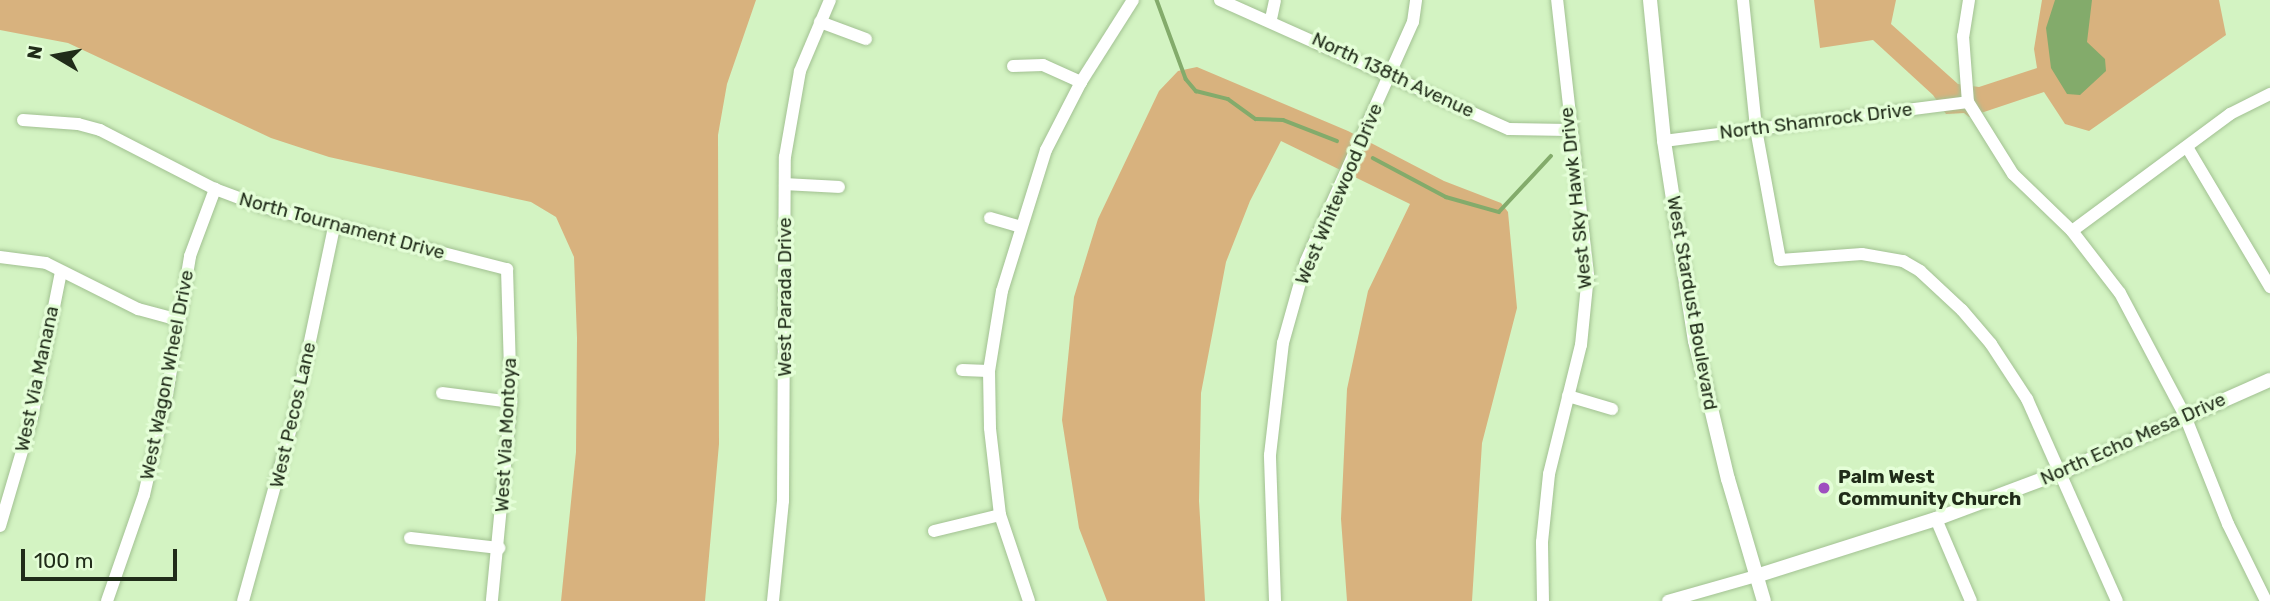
<!DOCTYPE html>
<html>
<head>
<meta charset="utf-8">
<style>
	body { margin:0 }
	#map { position:relative; width:2270px; height:601px; overflow:hidden; background:#d3f3c2; font-family:Rubik,sans-serif }
	div>[style] { position:absolute }
	.green>* { inset:0; background:#d8b27e }
	.water>* { inset:0; background:#83ab6b }
	.stream>* { height:3.5px; margin:-1.75px; padding:0 1.75px; transform-origin:1.75px; border-radius:1.75px; background:#83ab6b }
	.roads { filter:drop-shadow(0 0 2px #a2c192) drop-shadow(0 0 2px #a2c192) }
	.minor>* { height:12px; margin:-6px; padding:0 6px; transform-origin:6px; border-radius:6px; background:#fff }
	.tertiary>* { height:14px; margin:-7px; padding:0 7px; transform-origin:7px; border-radius:7px; background:#fff }
	.dots>* { width:19px; height:19px; translate:-50% -50%; box-sizing:border-box; border:4px solid #e4fed7; border-radius:50% }
	span { translate:-50% -50%; white-space:nowrap; text-align:center; line-height:1.15; -webkit-text-stroke:7px #e4fed7; paint-order:stroke }
	.street-label { font-size:19px; color:#202c19 }
	.poi-label { font-size:19px; color:#202c19; font-weight:700 }
	.left { translate:0 -50%; text-align:left }
	.north { position:absolute; left:21px; top:21px; width:70px; height:70px; -webkit-text-stroke:5px #e4fed7; paint-order:stroke; rotate:280deg; font-size:19px; font-weight:700; line-height:28px; text-align:center; color:#202c19 }
	.north::after { content:''; display:block; margin:auto; width:24px; height:32px; background:#202c19; clip-path:polygon(50% 0,100% 100%,50% 72%,0 100%) }
	.scale { position:absolute; left:21px; top:549px; width:156px; height:32px; box-sizing:border-box; border:4px solid #202c19; border-top:0; padding-left:9px; font-size:21px; line-height:24px; white-space:nowrap; color:#202c19; -webkit-text-stroke:5px #e4fed7; paint-order:stroke }
</style>
</head>
<body>
<div id="map">
	<div class="green">
		<div style="clip-path:polygon(0 0,756px 0,727px 84px,718px 135px,719px 444px,705px 601px,561px 601px,576px 452px,577px 338px,574px 257px,556px 217px,531px 202px,329px 157px,271px 138px,68px 43px,0 30px)"></div>
		<div style="clip-path:polygon(1814px 0,1896px 0,1891px 24px,1958px 84px,1979px 87px,2037px 68px,2034px 49px,2042px 0,2219px 0,2226px 35px,2089px 131px,2065px 124px,2044px 92px,1969px 117px,1964px 113px,1946px 114px,1933px 95px,1873px 40px,1820px 48px)"></div>
		<div style="clip-path:polygon(1197px 67px,1348px 131px,1444px 181px,1501px 203px,1508px 212px,1517px 308px,1482px 443px,1472px 601px,1347px 601px,1341px 519px,1347px 389px,1368px 291px,1410px 204px,1281px 141px,1250px 201px,1226px 262px,1201px 393px,1199px 501px,1205px 601px,1107px 601px,1079px 528px,1062px 420px,1074px 297px,1098px 219px,1159px 91px,1178px 71px)"></div>
	</div>
	<div class="water">
		<div style="clip-path:polygon(2055px 0,2092px 0,2087px 42px,2105px 59px,2106px 71px,2080px 95px,2067px 94px,2051px 68px,2046px 28px)"></div>
	</div>
	<div class="stream">
		<div style="left:1157px;top:0;width:84px;rotate:69.8deg"></div>
		<div style="left:1186px;top:79px;width:16px;rotate:50deg"></div>
		<div style="left:1196px;top:91px;width:33px;rotate:14deg"></div>
		<div style="left:1228px;top:99px;width:34px;rotate:36deg"></div>
		<div style="left:1256px;top:119px;width:27px;rotate:2deg"></div>
		<div style="left:1283px;top:120px;width:58px;rotate:21.3deg"></div>
		<div style="left:1373px;top:158px;width:83px;rotate:28.1deg"></div>
		<div style="left:1446px;top:197px;width:55px;rotate:15.8deg"></div>
		<div style="left:1499px;top:212px;width:76px;rotate:-47.1deg"></div>
	</div>
	<div class="roads">
		<div class="minor">
			<div style="left:1220px;top:0;width:316px;rotate:24.1deg"></div>
			<div style="left:1509px;top:129px;width:60px;rotate:1deg"></div>
			<div style="left:1743px;top:0;width:130px;rotate:84.2deg"></div>
			<div style="left:1756px;top:129px;width:133px;rotate:79.6deg"></div>
			<div style="left:1780px;top:260px;width:82px;rotate:-4.2deg"></div>
			<div style="left:1862px;top:254px;width:42px;rotate:9.7deg"></div>
			<div style="left:1903px;top:261px;width:20px;rotate:30deg"></div>
			<div style="left:1920px;top:271px;width:57px;rotate:42.9deg"></div>
			<div style="left:1962px;top:310px;width:45px;rotate:49.5deg"></div>
			<div style="left:1991px;top:344px;width:66px;rotate:56.8deg"></div>
			<div style="left:2027px;top:399px;width:221px;rotate:66deg"></div>
			<div style="left:1969px;top:0;width:36px;rotate:99deg"></div>
			<div style="left:1963px;top:36px;width:66px;rotate:85.7deg"></div>
			<div style="left:1968px;top:102px;width:85px;rotate:58deg"></div>
			<div style="left:2013px;top:174px;width:82px;rotate:44deg"></div>
			<div style="left:2072px;top:231px;width:78px;rotate:52.3deg"></div>
			<div style="left:2120px;top:293px;width:139px;rotate:62.1deg"></div>
			<div style="left:2185px;top:416px;width:116px;rotate:68.3deg"></div>
			<div style="left:2228px;top:524px;width:86px;rotate:63.7deg"></div>
			<div style="left:1271px;top:19px;width:19px;rotate:-78deg"></div>
			<div style="left:820px;top:22px;width:49px;rotate:20.3deg"></div>
			<div style="left:1013px;top:66px;width:30px;rotate:-2deg"></div>
			<div style="left:1043px;top:65px;width:42px;rotate:24.1deg"></div>
			<div style="left:23px;top:120px;width:55px;rotate:4.2deg"></div>
			<div style="left:78px;top:124px;width:23px;rotate:15deg"></div>
			<div style="left:100px;top:130px;width:129px;rotate:27.2deg"></div>
			<div style="left:215px;top:189px;width:51px;rotate:20.6deg"></div>
			<div style="left:263px;top:207px;width:252px;rotate:14.3deg"></div>
			<div style="left:507px;top:269px;width:133px;rotate:88.3deg"></div>
			<div style="left:511px;top:402px;width:200px;rotate:95.5deg"></div>
			<div style="left:1664px;top:141px;width:306px;rotate:-7.3deg"></div>
			<div style="left:2187px;top:147px;width:163px;rotate:59.3deg"></div>
			<div style="left:785px;top:184px;width:54px;rotate:3.2deg"></div>
			<div style="left:990px;top:218px;width:32px;rotate:16deg"></div>
			<div style="left:2072px;top:231px;width:197px;rotate:-36.5deg"></div>
			<div style="left:2230px;top:114px;width:45px;rotate:-26.6deg"></div>
			<div style="left:0;top:257px;width:46px;rotate:7.4deg"></div>
			<div style="left:46px;top:263px;width:103px;rotate:26.6deg"></div>
			<div style="left:138px;top:309px;width:39px;rotate:15deg"></div>
			<div style="left:962px;top:370px;width:27px;rotate:2deg"></div>
			<div style="left:442px;top:393px;width:70px;rotate:7.4deg"></div>
			<div style="left:1568px;top:396px;width:46px;rotate:16.5deg"></div>
			<div style="left:1936px;top:519px;width:89px;rotate:66.9deg"></div>
			<div style="left:0;top:526px;width:114px;rotate:-73.6deg"></div>
			<div style="left:32px;top:417px;width:148px;rotate:-78.7deg"></div>
			<div style="left:934px;top:531px;width:68px;rotate:-13.6deg"></div>
			<div style="left:410px;top:538px;width:90px;rotate:6.4deg"></div>
			<div style="left:107px;top:601px;width:112px;rotate:-70.8deg"></div>
			<div style="left:144px;top:495px;width:104px;rotate:-77.2deg"></div>
			<div style="left:167px;top:394px;width:140px;rotate:-80.5deg"></div>
			<div style="left:190px;top:256px;width:72px;rotate:-69.5deg"></div>
			<div style="left:243px;top:601px;width:191px;rotate:-74.5deg"></div>
			<div style="left:294px;top:417px;width:194px;rotate:-78.1deg"></div>
			<div style="left:773px;top:601px;width:100px;rotate:-84.3deg"></div>
			<div style="left:783px;top:501px;width:344px;rotate:-89.7deg"></div>
			<div style="left:785px;top:157px;width:87px;rotate:-80.1deg"></div>
			<div style="left:800px;top:71px;width:77px;rotate:-67.1deg"></div>
			<div style="left:1029px;top:601px;width:91px;rotate:-108.6deg"></div>
			<div style="left:1000px;top:515px;width:88px;rotate:-96.6deg"></div>
			<div style="left:990px;top:428px;width:57px;rotate:-91deg"></div>
			<div style="left:989px;top:371px;width:81px;rotate:-80.8deg"></div>
			<div style="left:1002px;top:291px;width:148px;rotate:-72.7deg"></div>
			<div style="left:1046px;top:150px;width:76px;rotate:-62.8deg"></div>
			<div style="left:1081px;top:82px;width:97px;rotate:-57.6deg"></div>
			<div style="left:1275px;top:601px;width:146px;rotate:-92deg"></div>
			<div style="left:1270px;top:455px;width:113px;rotate:-83.4deg"></div>
			<div style="left:1283px;top:343px;width:85px;rotate:-74.3deg"></div>
			<div style="left:1306px;top:261px;width:262px;rotate:-65.9deg"></div>
			<div style="left:1413px;top:22px;width:22px;rotate:-82deg"></div>
			<div style="left:1543px;top:601px;width:59px;rotate:-91deg"></div>
			<div style="left:1542px;top:542px;width:68px;rotate:-84.1deg"></div>
			<div style="left:1549px;top:474px;width:133px;rotate:-76.1deg"></div>
			<div style="left:1581px;top:345px;width:70px;rotate:-84.3deg"></div>
			<div style="left:1588px;top:275px;width:277px;rotate:-96.4deg"></div>
			<div style="left:1668px;top:601px;width:91px;rotate:-15.9deg"></div>
		</div>
		<div class="tertiary">
			<div style="left:1650px;top:0;width:142px;rotate:84.3deg"></div>
			<div style="left:1664px;top:141px;width:202px;rotate:81.2deg"></div>
			<div style="left:1695px;top:341px;width:142px;rotate:76.6deg"></div>
			<div style="left:1728px;top:479px;width:127px;rotate:73.6deg"></div>
			<div style="left:1756px;top:576px;width:189px;rotate:-17.6deg"></div>
			<div style="left:1936px;top:519px;width:134px;rotate:-20.5deg"></div>
			<div style="left:2062px;top:472px;width:227px;rotate:-23.9deg"></div>
		</div>
	</div>
	<div class="dots">
		<div style="left:1824px;top:488px;background:#9e4fbf"></div>
	</div>
	<div class="street-label">
		<span style="left:1393px;top:75px;rotate:25deg">North 138th Avenue</span>
		<span style="left:1816px;top:121px;rotate:-7deg">North Shamrock Drive</span>
		<span style="left:1339px;top:194px;rotate:-67deg">West Whitewood Drive</span>
		<span style="left:1576px;top:198px;rotate:-96deg">West Sky Hawk Drive</span>
		<span style="left:342px;top:226px;rotate:15deg">North Tournament Drive</span>
		<span style="left:785px;top:297px;rotate:-90deg">West Parada Drive</span>
		<span style="left:1692px;top:303px;rotate:80deg">West Stardust Boulevard</span>
		<span style="left:167px;top:375px;rotate:-79deg">West Wagon Wheel Drive</span>
		<span style="left:37px;top:379px;rotate:-78deg">West Via Manana</span>
		<span style="left:293px;top:415px;rotate:-77deg">West Pecos Lane</span>
		<span style="left:506px;top:435px;rotate:-87deg">West Via Montoya</span>
		<span style="left:2133px;top:439px;rotate:-24deg">North Echo Mesa Drive</span>
	</div>
	<div class="poi-label">
		<span class="left" style="left:1838px;top:488px">Palm West<br>Community Church</span>
	</div>
	<div class="north">N</div>
	<div class="scale">100 m</div>
</div>
</body>
</html>
